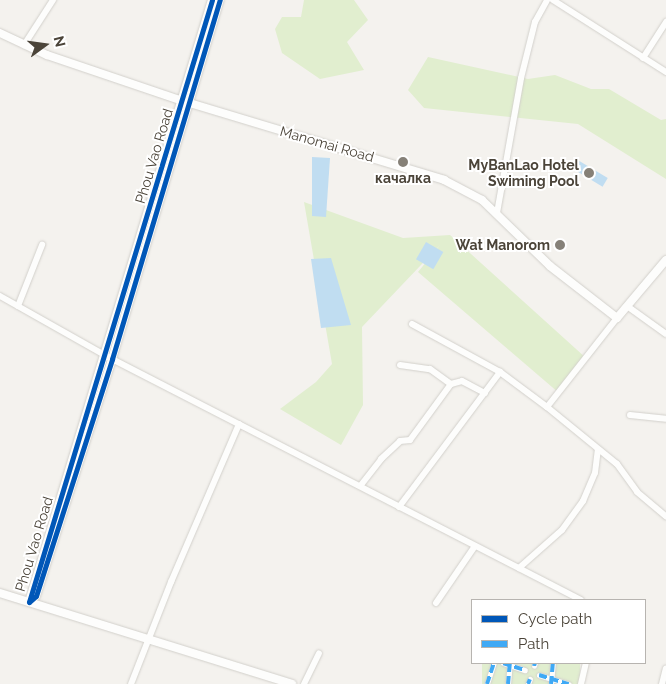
<!DOCTYPE html>
<html>
<head>
<meta charset="utf-8">
<style>
	body { margin:0 }
	#map { position:relative; width:666px; height:684px; overflow:hidden; background:#f4f2ee; font-family:Raleway,sans-serif }
	div>[style] { position:absolute }
	.green>* { inset:0; background:#e1eecf; transform-origin:0 0 }
	.water>* { inset:0; background:#c0ddf1; transform-origin:0 0 }
	.roads { filter:drop-shadow(0 0 1px #d2d0cb) drop-shadow(0 0 1px #d2d0cb) }
	.pedestrian>* { height:4.5px; margin:-2.25px; padding:0 2.25px; transform-origin:2.25px; border-radius:2.25px; background:#fdfdfc }
	.minor>* { height:6px; margin:-3px; padding:0 3px; transform-origin:3px; border-radius:3px; background:#fdfdfc }
	.tertiary>* { height:8px; margin:-4px; padding:0 4px; transform-origin:4px; border-radius:4px; background:#fdfdfc }
	.quiet>* { height:4px; margin-top:-2px; transform-origin:0; background:repeating-linear-gradient(90deg,#3fa9f5 0 8px,transparent 0 12px) }
	.cycleway>* { height:5px; margin:-2.5px; padding:0 2.5px; transform-origin:2.5px; border-radius:2.5px; background:#0057b8 }
	.dots>* { width:14px; height:14px; translate:-50% -50%; box-sizing:border-box; border:2px solid #fff; border-radius:50% }
	span { translate:-50% -50%; white-space:nowrap; text-align:center; line-height:1.15; -webkit-text-stroke:4px #fff; paint-order:stroke }
	.street-label { font-size:14px; color:#4b4439 }
	.poi-label { font-size:14px; color:#4b4439; font-weight:700 }
	.right { translate:-100% -50%; text-align:right }
	.legend { position:absolute; left:471px; top:599px; width:175px; height:65px; box-sizing:border-box; background:#fff; border:1px solid #b7b4b0; margin:0; padding:6px 9px; list-style:none; font-size:15px; color:#4b4439 }
	.legend li { display:flex; align-items:center; gap:10px; height:25px }
	.legend b { width:25px; border:1px solid #b7b4b0 }
	.north { position:absolute; left:20px; top:20px; width:50px; height:50px; -webkit-text-stroke:4px #fff; paint-order:stroke; rotate:76deg; font-size:14px; font-weight:700; line-height:20px; text-align:center; color:#4b4439 }
	.north::after { content:''; display:block; margin:auto; width:18px; height:22px; background:#4b4439; clip-path:polygon(50% 0,100% 100%,50% 72%,0 100%) }
</style>
</head>
<body>
<div id="map">
	<div class="green">
		<div style="clip-path:polygon(304px 0,354px 0,368px 20px,347px 42px,364px 70px,320px 79px,282px 53px,275px 29px,282px 17px,301px 17px)"></div>
		<div style="clip-path:polygon(428px 57px,528px 79px,555px 75px,591px 89px,609px 89px,661px 120px,666px 119px,666px 179px,578px 124px,424px 108px,408px 90px)"></div>
		<div style="clip-path:polygon(304px 202px,403px 238px,450px 235px,586px 358px,559px 393px,418px 272px,440px 245px,362px 327px,363px 405px,341px 445px,280px 409px,316px 382px,332px 364px)"></div>
		<div style="left:482px;top:663px;width:98px;height:22px"></div>
	</div>
	<div class="water">
		<div style="clip-path:polygon(312px 157px,330px 158px,326px 217px,312px 216px)"></div>
		<div style="left:576px;top:159px;width:37px;height:10px;rotate:31deg"></div>
		<div style="left:426px;top:242px;width:20px;height:20px;rotate:30deg"></div>
		<div style="clip-path:polygon(331px 258px,351px 325px,321px 328px,311px 259px)"></div>
	</div>
	<div class="roads">
		<div class="pedestrian">
			<div style="left:503px;top:663px;width:23px;rotate:18deg"></div>
			<div style="left:534px;top:666px;width:3px;rotate:-72deg"></div>
			<div style="left:539px;top:675px;width:31px;rotate:17deg"></div>
			<div style="left:487px;top:684px;width:22px;rotate:-72deg"></div>
			<div style="left:508px;top:684px;width:21px;rotate:-85deg"></div>
			<div style="left:528px;top:684px;width:5px;rotate:-68deg"></div>
			<div style="left:551px;top:684px;width:21px;rotate:-85deg"></div>
		</div>
		<div class="minor">
			<div style="left:553px;top:0;width:134px;rotate:32.5deg"></div>
			<div style="left:24px;top:45px;width:54px;rotate:-57.2deg"></div>
			<div style="left:643px;top:58px;width:43px;rotate:-57.4deg"></div>
			<div style="left:497px;top:213px;width:137px;rotate:-79.9deg"></div>
			<div style="left:521px;top:78px;width:58px;rotate:-76deg"></div>
			<div style="left:535px;top:22px;width:25px;rotate:-61deg"></div>
			<div style="left:0;top:296px;width:129px;rotate:29.4deg"></div>
			<div style="left:112px;top:359px;width:527px;rotate:27.2deg"></div>
			<div style="left:18px;top:306px;width:66px;rotate:-68.5deg"></div>
			<div style="left:627px;top:306px;width:48px;rotate:35.7deg"></div>
			<div style="left:412px;top:324px;width:100px;rotate:28.6deg"></div>
			<div style="left:500px;top:372px;width:59px;rotate:36.7deg"></div>
			<div style="left:547px;top:407px;width:90px;rotate:39.2deg"></div>
			<div style="left:617px;top:464px;width:34px;rotate:54deg"></div>
			<div style="left:637px;top:492px;width:38px;rotate:40deg"></div>
			<div style="left:400px;top:365px;width:30px;rotate:8deg"></div>
			<div style="left:430px;top:369px;width:26px;rotate:36deg"></div>
			<div style="left:547px;top:407px;width:113px;rotate:-51.8deg"></div>
			<div style="left:630px;top:415px;width:36px;rotate:6deg"></div>
			<div style="left:361px;top:485px;width:33px;rotate:-52deg"></div>
			<div style="left:381px;top:459px;width:26px;rotate:-43deg"></div>
			<div style="left:400px;top:441px;width:10px;rotate:-6deg"></div>
			<div style="left:410px;top:440px;width:69px;rotate:-53.8deg"></div>
			<div style="left:451px;top:384px;width:11px;rotate:-15deg"></div>
			<div style="left:462px;top:381px;width:26px;rotate:28deg"></div>
			<div style="left:399px;top:507px;width:169px;rotate:-53.2deg"></div>
			<div style="left:519px;top:568px;width:57px;rotate:-41.5deg"></div>
			<div style="left:562px;top:530px;width:36px;rotate:-54deg"></div>
			<div style="left:583px;top:501px;width:30px;rotate:-67deg"></div>
			<div style="left:595px;top:473px;width:24px;rotate:-83deg"></div>
			<div style="left:436px;top:603px;width:69px;rotate:-55.6deg"></div>
			<div style="left:131px;top:684px;width:110px;rotate:-68.6deg"></div>
			<div style="left:171px;top:582px;width:172px;rotate:-66.7deg"></div>
			<div style="left:304px;top:684px;width:34px;rotate:-64deg"></div>
			<div style="left:581px;top:684px;width:22px;rotate:-77deg"></div>
			<div style="left:662px;top:684px;width:16px;rotate:-76deg"></div>
		</div>
		<div class="tertiary">
			<div style="left:212px;top:0;width:629px;rotate:106.91deg"></div>
			<div style="left:29px;top:602px;width:9px;rotate:-41deg"></div>
			<div style="left:36px;top:596px;width:249px;rotate:-72.2deg"></div>
			<div style="left:112px;top:359px;width:375px;rotate:-73.3deg"></div>
			<div style="left:0;top:33px;width:52px;rotate:25.1deg"></div>
			<div style="left:47px;top:55px;width:144px;rotate:18.7deg"></div>
			<div style="left:183px;top:101px;width:273px;rotate:16.8deg"></div>
			<div style="left:444px;top:180px;width:43px;rotate:27.8deg"></div>
			<div style="left:482px;top:200px;width:95px;rotate:44.1deg"></div>
			<div style="left:550px;top:266px;width:85px;rotate:37.8deg"></div>
			<div style="left:617px;top:318px;width:76px;rotate:-49.8deg"></div>
			<div style="left:0;top:593px;width:306px;rotate:17.3deg"></div>
		</div>
	</div>
	<div class="quiet">
		<div style="left:503px;top:663px;width:23px;rotate:18deg"></div>
		<div style="left:534px;top:666px;width:3px;rotate:-72deg"></div>
		<div style="left:539px;top:675px;width:31px;rotate:17deg"></div>
		<div style="left:487px;top:684px;width:22px;rotate:-72deg"></div>
		<div style="left:508px;top:684px;width:21px;rotate:-85deg"></div>
		<div style="left:528px;top:684px;width:5px;rotate:-68deg"></div>
		<div style="left:551px;top:684px;width:21px;rotate:-85deg"></div>
	</div>
	<div class="cycleway">
		<div style="left:212px;top:0;width:629px;rotate:106.91deg"></div>
		<div style="left:29px;top:602px;width:9px;rotate:-41deg"></div>
		<div style="left:36px;top:596px;width:249px;rotate:-72.2deg"></div>
		<div style="left:112px;top:359px;width:375px;rotate:-73.3deg"></div>
	</div>
	<div class="dots">
		<div style="left:403px;top:162px;background:#868178"></div>
		<div style="left:589px;top:173px;background:#868178"></div>
		<div style="left:560px;top:245px;background:#868178"></div>
	</div>
	<div class="street-label">
		<span style="left:327px;top:144px;rotate:16deg">Manomai Road</span>
		<span style="left:154px;top:156px;rotate:-73deg">Phou Vao Road</span>
		<span style="left:34px;top:544px;rotate:-73deg">Phou Vao Road</span>
	</div>
	<div class="poi-label">
		<span class="right" style="left:579px;top:173px">MyBanLao Hotel<br>Swiming Pool</span>
		<span style="left:403px;top:178px">качалка</span>
		<span class="right" style="left:550px;top:245px">Wat Manorom</span>
	</div>
	<ul class="legend">
	<li><b style="height:6px;background:#0057b8"></b>Cycle path</li>
	<li><b style="height:6px;background:#3fa9f5"></b>Path</li>
	</ul>
	<div class="north">N</div>
</div>
</body>
</html>
